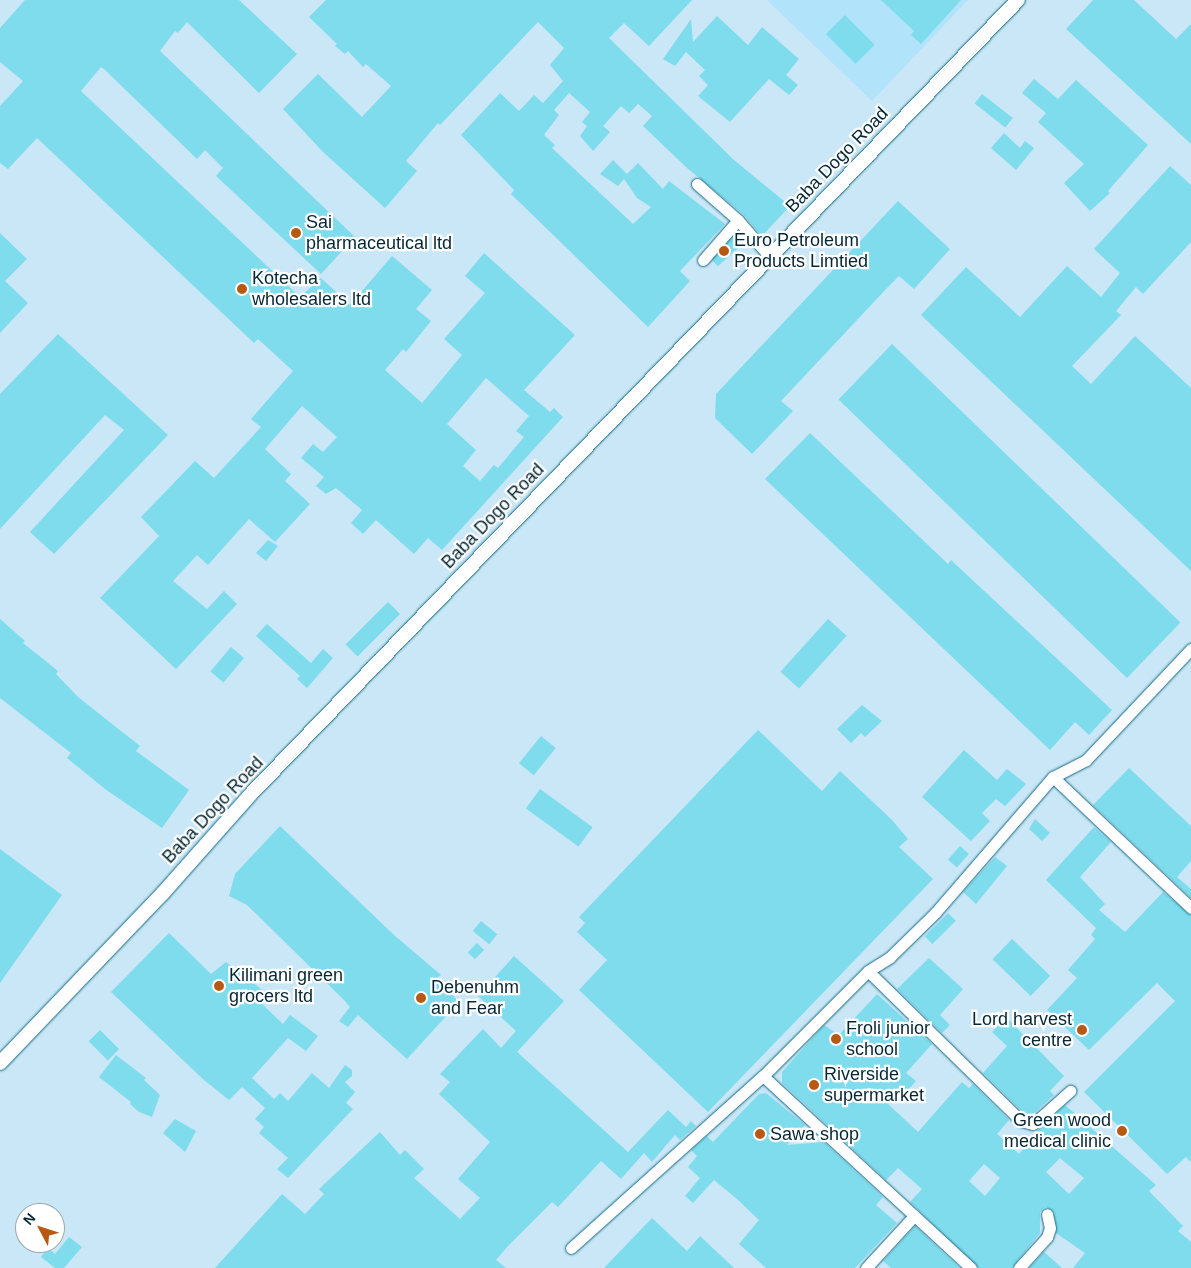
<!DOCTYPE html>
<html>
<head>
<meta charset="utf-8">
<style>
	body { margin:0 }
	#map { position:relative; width:1191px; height:1268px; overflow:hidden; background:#c9e7f6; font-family:Helvetica,sans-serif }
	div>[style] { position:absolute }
	.built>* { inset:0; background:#b1e3fb }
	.building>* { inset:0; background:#7edcec; transform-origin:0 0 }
	.roads { filter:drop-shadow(0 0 1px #10698a) drop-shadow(0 0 1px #10698a) }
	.minor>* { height:11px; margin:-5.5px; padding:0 5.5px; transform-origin:5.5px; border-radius:5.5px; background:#fff }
	.tertiary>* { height:14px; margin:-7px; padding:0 7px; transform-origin:7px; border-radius:7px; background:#fff }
	.dots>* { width:14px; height:14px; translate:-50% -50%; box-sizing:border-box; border:2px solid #fff; border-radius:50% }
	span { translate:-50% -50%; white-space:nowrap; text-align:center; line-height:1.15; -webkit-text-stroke:4.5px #fff; paint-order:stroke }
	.street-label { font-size:18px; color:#052735 }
	.poi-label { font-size:18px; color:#052735 }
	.left { translate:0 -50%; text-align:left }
	.right { translate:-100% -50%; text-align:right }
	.north { position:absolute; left:15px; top:1203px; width:50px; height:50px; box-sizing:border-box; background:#fff; border:1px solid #9ba9ae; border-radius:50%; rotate:310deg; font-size:14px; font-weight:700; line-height:20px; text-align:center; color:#052735 }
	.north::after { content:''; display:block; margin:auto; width:18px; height:22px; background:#b85913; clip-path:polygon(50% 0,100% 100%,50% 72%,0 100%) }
</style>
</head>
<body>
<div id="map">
	<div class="built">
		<div style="clip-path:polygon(767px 0,968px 0,872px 101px)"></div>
	</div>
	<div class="building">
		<div style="clip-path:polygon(evenodd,25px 0,239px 0,297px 54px,259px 93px,187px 22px,178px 33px,175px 31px,160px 51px,355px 237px,321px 274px,216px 176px,223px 168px,205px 150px,197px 159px,104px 69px,101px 67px,81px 91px,300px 297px,321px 278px,350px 305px,392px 256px,432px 290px,416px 309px,431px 321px,406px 352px,403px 349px,385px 370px,422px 403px,462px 355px,444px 339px,485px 293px,465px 276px,484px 253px,575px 335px,524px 390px,550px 412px,554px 408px,563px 417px,442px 550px,428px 538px,414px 554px,376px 520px,363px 534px,351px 523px,362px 510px,336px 488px,326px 494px,316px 486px,324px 477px,301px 458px,313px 444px,323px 452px,337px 437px,302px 406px,265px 449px,291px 474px,285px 481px,310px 504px,275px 542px,249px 519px,208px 565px,197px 555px,173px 581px,207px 609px,224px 591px,237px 604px,176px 669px,100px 598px,159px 536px,141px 517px,195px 461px,214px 478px,261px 427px,251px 419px,293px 371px,258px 339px,254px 343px,37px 138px,8px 169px,0 163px,0 106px,23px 81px,0 62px,0 28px,25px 0,486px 378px,529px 416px,516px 431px,524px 437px,498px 468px,494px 465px,480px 481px,463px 466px,476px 450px,447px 424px,486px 378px)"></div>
		<div style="clip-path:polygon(326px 0,692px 0,649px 46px,624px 23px,609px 38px,734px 160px,790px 206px,762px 236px,743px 214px,687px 168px,643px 126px,652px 116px,638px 104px,629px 113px,621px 106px,603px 126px,610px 132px,593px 151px,580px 136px,587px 126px,582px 122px,590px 112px,569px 93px,554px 110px,559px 115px,544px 135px,555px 145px,552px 148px,633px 224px,651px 207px,637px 198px,624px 179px,618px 186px,600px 174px,613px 160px,627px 174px,638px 163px,663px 189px,669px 181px,725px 224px,680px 271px,690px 281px,648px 327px,511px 194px,514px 190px,461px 135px,500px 93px,519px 111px,534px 95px,543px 103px,563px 81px,550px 65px,564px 48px,538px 22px,440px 125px,438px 123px,406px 161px,417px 171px,385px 208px,323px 152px,283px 109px,318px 74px,362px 117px,391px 86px,366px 64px,363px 67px,348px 51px,345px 54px,335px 46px,337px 44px,309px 17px)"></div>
		<div style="clip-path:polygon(881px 0,961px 0,921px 44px,911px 35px,914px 31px)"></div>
		<div style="clip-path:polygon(1093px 0,1134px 0,1176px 39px,1191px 24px,1191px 144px,1066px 29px)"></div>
		<div style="left:845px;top:15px;width:42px;height:27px;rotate:45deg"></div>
		<div style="clip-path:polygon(717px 16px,748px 45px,762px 27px,799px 59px,786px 75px,798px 85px,789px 95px,769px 79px,730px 122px,698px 96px,708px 85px,699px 76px,705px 70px,686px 52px,675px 66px,663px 59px,691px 19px,693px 42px)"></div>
		<div style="clip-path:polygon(1034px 79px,1058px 99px,1076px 80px,1148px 145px,1108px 191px,1110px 193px,1090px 211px,1064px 183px,1084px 164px,1038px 122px,1046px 113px,1022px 93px)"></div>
		<div style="left:982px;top:94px;width:39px;height:12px;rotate:38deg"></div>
		<div style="clip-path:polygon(1004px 133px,1020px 148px,1025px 141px,1034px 148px,1016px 170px,991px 148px)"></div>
		<div style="clip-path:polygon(1170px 166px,1191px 185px,1191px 242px,1143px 294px,1136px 287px,1116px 311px,1121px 315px,1072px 366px,1091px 384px,1135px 336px,1191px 388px,1191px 571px,921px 315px,966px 267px,1020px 317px,1067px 266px,1101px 297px,1120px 273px,1094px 249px)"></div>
		<div style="clip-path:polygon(898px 201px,950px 249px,914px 289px,899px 276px,888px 287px,781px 401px,793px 411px,752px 454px,715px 418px,716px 394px)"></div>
		<div style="left:738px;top:232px;width:12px;height:38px;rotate:48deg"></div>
		<div style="clip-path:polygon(0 233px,27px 259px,5px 281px,28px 303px,0 333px)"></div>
		<div style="clip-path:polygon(58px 334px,168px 435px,54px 554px,30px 532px,124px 430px,105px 415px,0 529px,0 394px)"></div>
		<div style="left:892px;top:344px;width:401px;height:77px;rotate:44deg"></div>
		<div style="clip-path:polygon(810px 433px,948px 564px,951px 560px,1112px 710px,1089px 735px,1075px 722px,1050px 750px,765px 479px)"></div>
		<div style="clip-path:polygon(268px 540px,278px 546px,266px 561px,256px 553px)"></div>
		<div style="left:388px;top:602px;width:17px;height:60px;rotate:45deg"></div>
		<div style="clip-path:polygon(0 619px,25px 641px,23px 643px,58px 671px,56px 674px,78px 697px,140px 746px,136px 751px,189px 790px,162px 828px,105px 789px,67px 758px,71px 753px,0 698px)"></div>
		<div style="left:828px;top:619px;width:25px;height:71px;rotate:42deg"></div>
		<div style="clip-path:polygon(267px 624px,311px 663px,323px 649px,333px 658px,307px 688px,297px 679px,300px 676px,256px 636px)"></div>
		<div style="left:231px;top:647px;width:17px;height:32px;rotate:40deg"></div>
		<div style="clip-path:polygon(862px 705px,882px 721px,865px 737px,861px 733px,851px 743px,837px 729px)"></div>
		<div style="clip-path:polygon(758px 730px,822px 791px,840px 771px,892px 820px,908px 839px,899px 847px,933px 879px,708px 1112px,579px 990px,607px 960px,577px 932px,585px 923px,579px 917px)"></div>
		<div style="left:541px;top:736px;width:19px;height:35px;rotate:39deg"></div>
		<div style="clip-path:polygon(964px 750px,997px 780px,1007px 769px,1026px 784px,1005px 806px,996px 799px,982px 813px,990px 821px,971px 841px,922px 797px)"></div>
		<div style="clip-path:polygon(1129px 768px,1191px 826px,1191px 861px,1177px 877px,1191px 889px,1191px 898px,1093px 805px)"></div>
		<div style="left:540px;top:789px;width:65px;height:24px;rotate:36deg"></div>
		<div style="clip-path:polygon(1035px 819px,1050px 833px,1042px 841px,1029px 829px)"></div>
		<div style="clip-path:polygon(280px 826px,394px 935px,441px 975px,437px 978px,459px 1002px,407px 1059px,358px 1015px,348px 1027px,339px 1021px,350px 1007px,344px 1000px,247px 905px,229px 896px,235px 874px)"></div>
		<div style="clip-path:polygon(1094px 827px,1111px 842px,1080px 877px,1105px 904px,1099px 910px,1125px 932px,1163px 892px,1191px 915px,1191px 1162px,1186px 1157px,1167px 1174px,1084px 1092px,1175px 1001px,1157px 983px,1089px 1050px,1047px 1010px,1077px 978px,1068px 970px,1095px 939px,1091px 935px,1096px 928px,1046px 880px)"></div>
		<div style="left:960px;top:846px;width:12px;height:18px;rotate:42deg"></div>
		<div style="clip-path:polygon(0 849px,62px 895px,0 983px)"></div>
		<div style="clip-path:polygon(995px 857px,1007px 866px,976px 904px,963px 892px)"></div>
		<div style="left:948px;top:913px;width:11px;height:33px;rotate:45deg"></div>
		<div style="left:481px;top:921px;width:21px;height:13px;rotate:39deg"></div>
		<div style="clip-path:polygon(169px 933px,211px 974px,226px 962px,269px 995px,261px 1003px,283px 1024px,290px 1015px,318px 1036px,306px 1051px,288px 1038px,252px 1078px,274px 1099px,280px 1093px,288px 1101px,312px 1073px,329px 1088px,345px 1065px,352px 1070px,352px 1076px,345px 1082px,355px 1092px,346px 1103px,353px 1109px,288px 1178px,277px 1169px,288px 1158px,259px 1133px,264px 1127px,255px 1119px,265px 1108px,242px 1087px,229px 1100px,204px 1080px,111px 992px)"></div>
		<div style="left:1012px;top:939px;width:53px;height:28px;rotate:44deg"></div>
		<div style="left:477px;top:943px;width:10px;height:13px;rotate:45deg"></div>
		<div style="clip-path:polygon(514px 956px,564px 1001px,517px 1052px,628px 1152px,668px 1110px,686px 1127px,691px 1121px,696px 1126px,680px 1140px,675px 1135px,652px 1162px,644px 1153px,621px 1179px,601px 1161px,558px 1207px,552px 1202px,508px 1246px,496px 1260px,506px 1268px,215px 1268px,282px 1194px,305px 1214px,324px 1194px,319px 1189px,380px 1132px,400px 1155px,405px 1150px,424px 1169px,414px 1178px,460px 1219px,480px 1198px,458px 1179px,490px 1142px,439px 1094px,450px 1082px,440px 1074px,483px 1029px,501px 1048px,516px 1031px,478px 996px)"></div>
		<div style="clip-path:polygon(929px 958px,963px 989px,940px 1015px,950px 1025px,942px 1033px,897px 989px)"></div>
		<div style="clip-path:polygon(evenodd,877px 994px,932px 1044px,906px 1073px,916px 1081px,907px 1091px,901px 1085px,887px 1103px,918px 1132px,962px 1082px,969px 1088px,973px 1084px,1009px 1120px,997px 1134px,1019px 1154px,1039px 1132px,1037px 1130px,1065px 1105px,1156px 1185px,1149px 1191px,1183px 1226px,1178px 1231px,1191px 1242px,1191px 1268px,1073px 1268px,1085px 1253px,1056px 1233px,1054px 1212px,1046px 1207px,1040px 1212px,1040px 1233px,1012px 1268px,978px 1268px,910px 1202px,922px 1189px,898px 1168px,886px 1180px,782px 1083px,782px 1072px,824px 1025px,839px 1035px,877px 994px,1060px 1158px,1084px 1178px,1069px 1194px,1046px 1172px,1060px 1158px,877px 994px,984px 1164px,1000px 1178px,985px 1196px,969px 1181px,984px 1164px)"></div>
		<div style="clip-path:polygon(1006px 1017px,1064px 1076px,1050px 1091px,1054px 1095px,1031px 1116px,1025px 1114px,983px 1073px,1007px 1046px,992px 1032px)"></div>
		<div style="left:100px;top:1030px;width:27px;height:16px;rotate:45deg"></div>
		<div style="clip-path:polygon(116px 1055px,146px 1078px,144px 1080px,160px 1095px,152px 1117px,139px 1112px,130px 1104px,131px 1102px,99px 1077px)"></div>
		<div style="clip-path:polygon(766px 1093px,805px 1125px,787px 1145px,824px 1142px,883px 1197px,876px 1205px,897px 1223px,855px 1268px,766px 1268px,739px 1244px,759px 1220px,737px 1199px,714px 1180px,693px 1203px,685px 1196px,700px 1178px,688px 1167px,697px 1156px,691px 1150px,707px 1136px,713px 1142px,759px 1094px)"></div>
		<div style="clip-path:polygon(175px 1119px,196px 1131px,185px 1152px,163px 1133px)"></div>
		<div style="clip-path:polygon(652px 1218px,687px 1251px,700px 1236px,734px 1268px,604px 1268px)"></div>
		<div style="clip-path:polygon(915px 1226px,960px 1268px,891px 1268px,883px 1261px)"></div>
		<div style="clip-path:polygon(69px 1237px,82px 1247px,64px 1268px,55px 1268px,41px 1257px,48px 1248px,55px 1254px)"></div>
		<div style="clip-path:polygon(1044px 1252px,1062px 1268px,1029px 1268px)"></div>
	</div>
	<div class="roads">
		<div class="minor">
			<div style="left:697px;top:184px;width:55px;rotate:41.3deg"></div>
			<div style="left:703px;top:260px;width:53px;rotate:-48.8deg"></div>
			<div style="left:738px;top:220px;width:49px;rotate:49.1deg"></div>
			<div style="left:1053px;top:777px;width:190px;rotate:43.5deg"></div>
			<div style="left:868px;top:971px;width:214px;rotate:44.4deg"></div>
			<div style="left:1021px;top:1121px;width:12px;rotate:14deg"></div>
			<div style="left:1033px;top:1124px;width:50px;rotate:-41.7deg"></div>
			<div style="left:763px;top:1076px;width:283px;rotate:42.7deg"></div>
			<div style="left:571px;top:1248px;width:258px;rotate:-41.9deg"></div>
			<div style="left:763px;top:1076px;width:148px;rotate:-45deg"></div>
			<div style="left:868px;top:971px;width:26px;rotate:-32deg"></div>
			<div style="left:890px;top:957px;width:63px;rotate:-44.4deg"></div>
			<div style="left:935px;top:913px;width:180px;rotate:-49.1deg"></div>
			<div style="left:1053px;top:777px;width:37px;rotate:-27deg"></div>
			<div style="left:1086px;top:760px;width:153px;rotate:-46.6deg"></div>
			<div style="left:866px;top:1268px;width:71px;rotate:-47.3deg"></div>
			<div style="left:1019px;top:1268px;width:42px;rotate:-47.9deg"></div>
			<div style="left:1047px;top:1237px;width:9px;rotate:-72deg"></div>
			<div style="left:1050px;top:1228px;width:14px;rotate:-102deg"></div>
		</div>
		<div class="tertiary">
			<div style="left:0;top:1063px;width:236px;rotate:-46.2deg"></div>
			<div style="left:163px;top:893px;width:131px;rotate:-48.4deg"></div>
			<div style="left:250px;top:795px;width:1105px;rotate:-45.99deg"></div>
		</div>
	</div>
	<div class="dots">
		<div style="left:296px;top:233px;background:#b85913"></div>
		<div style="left:724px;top:251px;background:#b85913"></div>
		<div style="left:242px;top:289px;background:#b85913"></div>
		<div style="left:219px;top:986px;background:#b85913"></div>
		<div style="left:421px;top:998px;background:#b85913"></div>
		<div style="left:1082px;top:1030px;background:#b85913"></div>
		<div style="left:836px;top:1039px;background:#b85913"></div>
		<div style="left:814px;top:1085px;background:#b85913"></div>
		<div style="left:1122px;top:1131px;background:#b85913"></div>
		<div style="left:760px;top:1134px;background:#b85913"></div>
	</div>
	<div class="street-label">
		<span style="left:837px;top:160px;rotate:-46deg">Baba Dogo Road</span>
		<span style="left:493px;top:516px;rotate:-46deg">Baba Dogo Road</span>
		<span style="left:213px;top:810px;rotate:-47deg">Baba Dogo Road</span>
	</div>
	<div class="poi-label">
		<span class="left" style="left:306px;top:233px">Sai<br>pharmaceutical ltd</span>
		<span class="left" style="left:734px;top:251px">Euro Petroleum<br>Products Limtied</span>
		<span class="left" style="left:252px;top:289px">Kotecha<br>wholesalers ltd</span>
		<span class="left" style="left:229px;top:986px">Kilimani green<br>grocers ltd</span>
		<span class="left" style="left:431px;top:998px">Debenuhm<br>and Fear</span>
		<span class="right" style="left:1072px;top:1030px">Lord harvest<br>centre</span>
		<span class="left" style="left:846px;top:1039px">Froli junior<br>school</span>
		<span class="left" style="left:824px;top:1085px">Riverside<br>supermarket</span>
		<span class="right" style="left:1111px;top:1131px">Green wood<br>medical clinic</span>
		<span class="left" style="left:770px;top:1134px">Sawa shop</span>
	</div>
	<div class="north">N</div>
</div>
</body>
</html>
